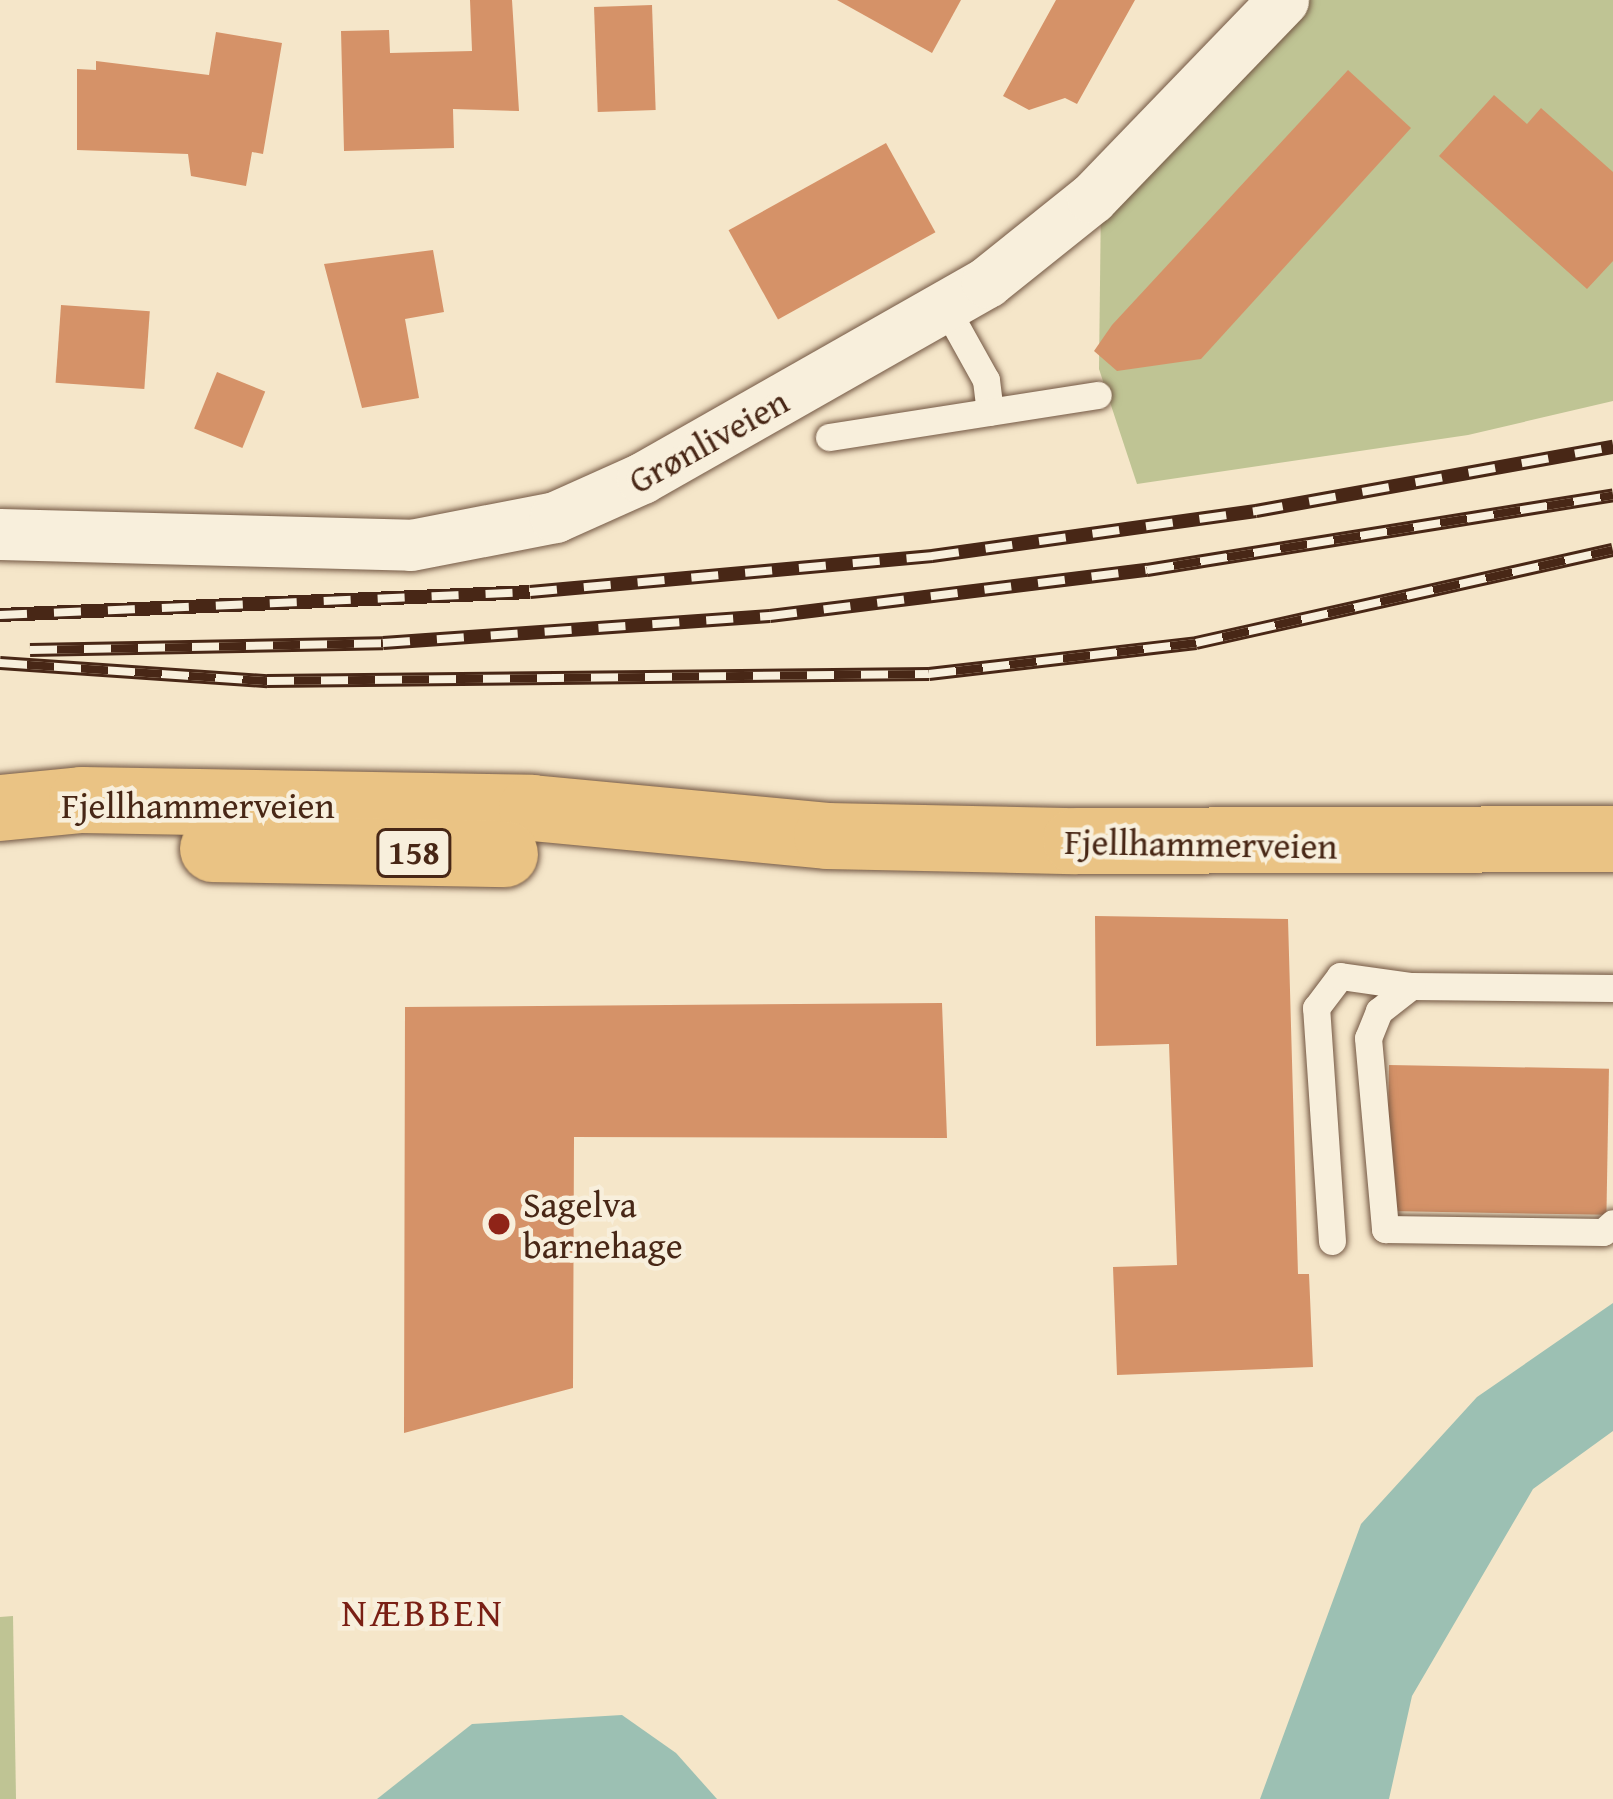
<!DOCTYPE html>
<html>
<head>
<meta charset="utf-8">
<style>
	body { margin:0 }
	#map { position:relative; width:1613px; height:1799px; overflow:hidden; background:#f5e6c9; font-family:"Gentium Book Plus",serif }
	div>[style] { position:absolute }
	.green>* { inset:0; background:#bfc494 }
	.water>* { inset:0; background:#9cc0b3 }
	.building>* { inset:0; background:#d59268; transform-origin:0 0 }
	.roads { filter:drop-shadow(0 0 3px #735743) drop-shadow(0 0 3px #735743) }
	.service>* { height:27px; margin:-13.5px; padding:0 13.5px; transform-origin:13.5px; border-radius:13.5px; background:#f8efdc }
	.minor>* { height:51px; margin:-25.5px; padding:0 25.5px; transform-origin:25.5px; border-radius:25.5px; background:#f8efdc }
	.primary>* { height:66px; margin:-33px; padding:0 33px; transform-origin:33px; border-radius:33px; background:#eac384 }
	.rail>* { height:14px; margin-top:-7px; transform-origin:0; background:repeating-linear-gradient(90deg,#f8efdc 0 27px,#482716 0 54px); box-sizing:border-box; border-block:3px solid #482716 }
	.dots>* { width:33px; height:33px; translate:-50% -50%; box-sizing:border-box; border:6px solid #f8efdc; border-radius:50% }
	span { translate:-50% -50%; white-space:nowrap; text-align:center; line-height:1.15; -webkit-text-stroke:9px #f8efdc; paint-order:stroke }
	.shield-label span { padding:3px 9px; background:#f8efdc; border:3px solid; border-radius:9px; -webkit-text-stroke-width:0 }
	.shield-label { font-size:33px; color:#482716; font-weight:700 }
	.street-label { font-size:36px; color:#482716 }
	.poi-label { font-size:36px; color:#482716 }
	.left { translate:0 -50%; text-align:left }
	.neighbourhood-label { font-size:39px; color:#7a1f14; letter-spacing:3px }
</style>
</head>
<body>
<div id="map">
	<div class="green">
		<div style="clip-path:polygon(1293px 0,1613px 0,1613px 401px,1468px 435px,1137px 484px,1099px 369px,1101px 198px)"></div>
		<div style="clip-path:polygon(13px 1616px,16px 1799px,0 1799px,0 1617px)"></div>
	</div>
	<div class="water">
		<div style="clip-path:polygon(1613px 1303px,1613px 1431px,1533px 1489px,1412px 1696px,1389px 1799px,1260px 1799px,1361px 1524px,1477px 1397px)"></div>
		<div style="clip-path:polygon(622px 1715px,676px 1753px,717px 1799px,377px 1799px,472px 1724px)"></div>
	</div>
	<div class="building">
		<div style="clip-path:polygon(470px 0,512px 0,519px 111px,453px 109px,454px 148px,344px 151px,341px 31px,389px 30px,390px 53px,472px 51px)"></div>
		<div style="clip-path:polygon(837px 0,961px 0,932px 53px)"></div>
		<div style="clip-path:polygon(1056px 0,1135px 0,1077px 104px,1065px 98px,1029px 110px,1003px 96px)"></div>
		<div style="left:652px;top:5px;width:105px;height:58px;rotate:88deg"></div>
		<div style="clip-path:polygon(216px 32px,282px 43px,263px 154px,252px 152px,246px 186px,191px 176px,188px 154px,77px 150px,77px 69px,96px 70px,96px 61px,209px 75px)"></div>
		<div style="clip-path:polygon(1348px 70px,1411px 128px,1201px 359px,1117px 371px,1094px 351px,1112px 325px)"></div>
		<div style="clip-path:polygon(1494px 95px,1527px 124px,1541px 108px,1613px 172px,1613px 261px,1587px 289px,1439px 156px)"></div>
		<div style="left:886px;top:143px;width:102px;height:180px;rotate:61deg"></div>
		<div style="clip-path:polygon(433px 250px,444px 312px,405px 319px,419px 398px,362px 408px,324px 264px)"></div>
		<div style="left:61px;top:305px;width:89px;height:78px;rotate:4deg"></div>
		<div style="left:217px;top:372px;width:52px;height:61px;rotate:22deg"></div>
		<div style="clip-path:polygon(1095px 916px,1288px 919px,1298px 1274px,1309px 1274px,1313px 1367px,1117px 1375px,1113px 1267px,1177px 1265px,1169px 1044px,1096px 1046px)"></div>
		<div style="clip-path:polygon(942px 1003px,947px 1138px,574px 1137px,573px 1388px,404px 1433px,405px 1007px)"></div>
		<div style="left:1389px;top:1065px;width:220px;height:146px;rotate:1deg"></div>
	</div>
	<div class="roads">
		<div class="service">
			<div style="left:947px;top:310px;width:80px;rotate:60.9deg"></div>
			<div style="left:986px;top:380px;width:32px;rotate:83deg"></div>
			<div style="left:829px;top:437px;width:272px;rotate:-8.9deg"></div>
			<div style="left:1613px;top:988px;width:202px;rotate:-179.4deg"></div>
			<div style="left:1411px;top:986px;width:41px;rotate:142deg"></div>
			<div style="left:1379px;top:1011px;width:29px;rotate:112deg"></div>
			<div style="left:1368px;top:1038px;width:192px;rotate:84.9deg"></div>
			<div style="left:1385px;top:1229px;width:218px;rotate:0.8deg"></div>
			<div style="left:1603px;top:1232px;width:13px;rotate:-42deg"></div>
			<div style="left:1332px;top:1241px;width:234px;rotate:-93.9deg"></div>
			<div style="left:1316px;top:1008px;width:40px;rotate:-53deg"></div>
			<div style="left:1340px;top:976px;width:72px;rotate:8deg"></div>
		</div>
		<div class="minor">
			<div style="left:0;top:534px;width:411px;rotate:1.5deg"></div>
			<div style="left:411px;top:545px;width:147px;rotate:-11deg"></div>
			<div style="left:555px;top:517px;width:95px;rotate:-24.1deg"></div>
			<div style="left:642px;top:478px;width:397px;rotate:-29.6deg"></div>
			<div style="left:987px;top:282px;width:134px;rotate:-38.7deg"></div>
			<div style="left:1092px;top:198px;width:275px;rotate:-46deg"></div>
		</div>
		<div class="primary">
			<div style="left:0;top:808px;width:82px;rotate:-5.6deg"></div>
			<div style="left:82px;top:800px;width:450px;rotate:1deg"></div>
			<div style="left:532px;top:808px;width:296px;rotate:5.4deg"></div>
			<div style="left:827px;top:836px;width:249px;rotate:1.2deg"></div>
			<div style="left:1076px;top:841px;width:537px;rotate:-0.21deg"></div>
			<div style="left:213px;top:849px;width:292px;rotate:1deg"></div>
		</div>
	</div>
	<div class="rail">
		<div style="left:0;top:615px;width:530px;rotate:-2.48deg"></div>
		<div style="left:530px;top:592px;width:404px;rotate:-5.1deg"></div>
		<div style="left:932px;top:556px;width:327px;rotate:-7.9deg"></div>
		<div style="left:1256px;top:511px;width:363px;rotate:-10.2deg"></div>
		<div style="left:30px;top:650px;width:353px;rotate:-1.1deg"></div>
		<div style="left:383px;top:643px;width:388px;rotate:-4deg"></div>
		<div style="left:770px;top:616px;width:380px;rotate:-7deg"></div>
		<div style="left:1147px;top:570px;width:472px;rotate:-9.1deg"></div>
		<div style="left:0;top:663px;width:268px;rotate:3.9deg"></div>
		<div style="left:267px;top:681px;width:662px;rotate:-0.61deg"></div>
		<div style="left:929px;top:674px;width:269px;rotate:-6.6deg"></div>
		<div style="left:1196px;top:643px;width:427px;rotate:-12.6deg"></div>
	</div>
	<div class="dots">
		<div style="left:499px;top:1224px;background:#8f2418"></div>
	</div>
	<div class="shield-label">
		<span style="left:414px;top:853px">158</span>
	</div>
	<div class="street-label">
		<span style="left:708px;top:440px;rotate:-29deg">Grønliveien</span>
		<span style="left:198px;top:805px">Fjellhammerveien</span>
		<span style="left:1201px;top:843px;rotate:1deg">Fjellhammerveien</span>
	</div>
	<div class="poi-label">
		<span class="left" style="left:523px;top:1224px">Sagelva<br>barnehage</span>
	</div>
	<div class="neighbourhood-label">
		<span style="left:423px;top:1612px">NÆBBEN</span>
	</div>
</div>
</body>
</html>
